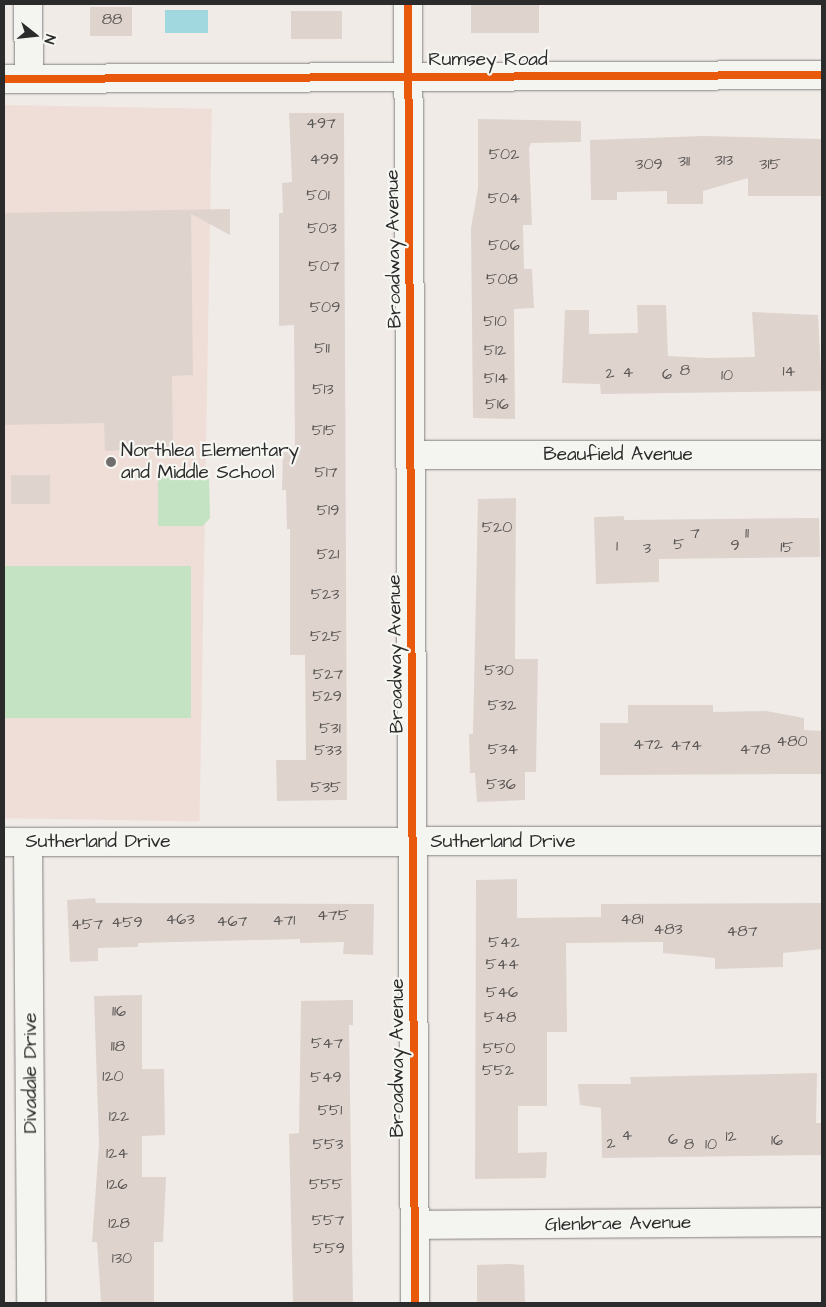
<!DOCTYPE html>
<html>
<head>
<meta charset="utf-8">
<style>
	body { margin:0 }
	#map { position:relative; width:826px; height:1307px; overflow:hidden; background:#f1ebe7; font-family:"Architects Daughter",sans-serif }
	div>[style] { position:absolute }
	.built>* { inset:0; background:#efded7; transform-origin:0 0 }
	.green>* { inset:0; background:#c4e3c2; transform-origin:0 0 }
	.water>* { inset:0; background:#a1d7df; transform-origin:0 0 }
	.building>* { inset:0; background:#dfd3ce; transform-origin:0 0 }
	.roads { filter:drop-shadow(0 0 1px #848180) drop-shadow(0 0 1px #848180) }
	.minor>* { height:28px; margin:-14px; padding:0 14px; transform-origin:14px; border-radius:14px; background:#f4f4f1 }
	.cycleway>* { height:8px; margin:-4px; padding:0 4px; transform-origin:4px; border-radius:4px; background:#e8590c }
	.dots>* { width:14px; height:14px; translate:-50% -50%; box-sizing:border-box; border:2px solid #f6f6f2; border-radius:50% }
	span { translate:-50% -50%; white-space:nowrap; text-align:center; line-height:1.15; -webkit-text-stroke:4.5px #f6f6f2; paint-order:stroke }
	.number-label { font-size:16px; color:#595654 }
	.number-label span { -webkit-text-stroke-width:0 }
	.street-label { font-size:19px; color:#2b2b2b }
	.poi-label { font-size:19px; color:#2b2b2b }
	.left { translate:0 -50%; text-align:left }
	.frame { position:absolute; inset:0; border:5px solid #2b2b2b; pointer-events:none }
	.north { position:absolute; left:10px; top:10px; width:50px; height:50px; -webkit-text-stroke:4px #f6f6f2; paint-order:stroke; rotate:106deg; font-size:14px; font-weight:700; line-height:20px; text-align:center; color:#2b2b2b }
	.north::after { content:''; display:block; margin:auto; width:18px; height:22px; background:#2b2b2b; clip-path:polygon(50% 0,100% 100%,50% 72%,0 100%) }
</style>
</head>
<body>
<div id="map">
	<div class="built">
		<div style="left:4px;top:105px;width:208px;height:713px;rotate:1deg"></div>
	</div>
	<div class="green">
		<div style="clip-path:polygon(203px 470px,209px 477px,210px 518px,203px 526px,158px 526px,158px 478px,162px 471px)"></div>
		<div style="left:4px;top:566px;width:187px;height:152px"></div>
	</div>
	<div class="water">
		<div style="left:208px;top:10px;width:23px;height:43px;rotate:90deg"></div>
	</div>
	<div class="building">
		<div style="left:471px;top:4px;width:68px;height:29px"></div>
		<div style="left:90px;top:7px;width:42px;height:29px"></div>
		<div style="left:291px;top:11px;width:51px;height:28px"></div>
		<div style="clip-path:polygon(289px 113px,344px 113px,347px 800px,277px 801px,276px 760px,306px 760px,305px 655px,290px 655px,290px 529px,287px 529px,286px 490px,282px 490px,283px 452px,295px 453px,294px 325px,279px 326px,279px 213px,283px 213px,282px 183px,292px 182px)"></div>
		<div style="clip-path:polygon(478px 119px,581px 121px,581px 142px,531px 143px,529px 148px,532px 225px,523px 225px,524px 269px,532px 269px,534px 308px,514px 309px,515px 419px,473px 418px,471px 228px,478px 188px)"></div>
		<div style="clip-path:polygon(703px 136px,822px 139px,822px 196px,748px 196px,748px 178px,703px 191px,703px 204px,667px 204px,667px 191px,617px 192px,617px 200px,591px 200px,590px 140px)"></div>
		<div style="clip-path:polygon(230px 209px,230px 235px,191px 214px,193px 375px,172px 376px,173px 449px,105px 451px,104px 423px,4px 425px,4px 213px)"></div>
		<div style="clip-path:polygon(637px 305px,666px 305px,668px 356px,707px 358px,755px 357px,752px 312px,818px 315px,822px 391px,601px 394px,600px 384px,562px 383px,565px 310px,589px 310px,589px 334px,638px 333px)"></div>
		<div style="left:11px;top:475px;width:39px;height:29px"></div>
		<div style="clip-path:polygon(516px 498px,515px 659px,538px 659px,536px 772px,525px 772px,525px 800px,477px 802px,475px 773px,470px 773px,469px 734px,473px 734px,478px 499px)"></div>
		<div style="clip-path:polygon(624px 516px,624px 520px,819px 518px,820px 557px,659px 559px,659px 582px,596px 584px,594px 517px)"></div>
		<div style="clip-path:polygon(628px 705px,713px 705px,713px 712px,766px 711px,804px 718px,804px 730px,822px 731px,822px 774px,600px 775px,600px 723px,628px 723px)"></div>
		<div style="clip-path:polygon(517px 879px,517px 918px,601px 917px,601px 904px,822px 903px,822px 949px,783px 953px,783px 967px,715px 969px,715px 958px,663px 953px,663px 942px,566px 943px,567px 1032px,547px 1032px,547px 1106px,518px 1106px,518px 1153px,547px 1152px,546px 1178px,475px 1179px,476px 880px)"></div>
		<div style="clip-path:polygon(95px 898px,96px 903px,374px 904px,373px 955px,343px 954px,344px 942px,300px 943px,300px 939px,138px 943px,138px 947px,98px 948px,98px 961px,70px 962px,67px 900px)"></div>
		<div style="clip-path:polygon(142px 995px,142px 1069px,164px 1069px,165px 1135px,142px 1136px,142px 1177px,166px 1177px,163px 1242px,154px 1242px,154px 1303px,101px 1303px,97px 1242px,92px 1242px,99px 1144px,94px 996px)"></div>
		<div style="clip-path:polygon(353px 1000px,353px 1025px,349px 1025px,353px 1303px,293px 1303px,289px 1134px,299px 1133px,301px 1001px)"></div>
		<div style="clip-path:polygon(817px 1073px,816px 1123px,822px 1123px,822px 1155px,602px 1158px,601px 1108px,580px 1105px,578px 1084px,631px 1084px,630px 1077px)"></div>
		<div style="clip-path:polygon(510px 1264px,524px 1265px,525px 1303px,477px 1303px,477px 1265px)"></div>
	</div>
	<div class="roads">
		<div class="minor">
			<div style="left:28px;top:4px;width:75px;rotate:89.2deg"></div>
			<div style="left:408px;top:4px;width:1299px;rotate:89.69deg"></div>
			<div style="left:4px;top:79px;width:818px;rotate:-0.28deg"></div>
			<div style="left:413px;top:455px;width:409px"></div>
			<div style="left:4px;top:842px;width:818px;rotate:-0.07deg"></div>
			<div style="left:28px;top:842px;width:461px;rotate:89.6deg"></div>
			<div style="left:415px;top:1225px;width:407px;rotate:-0.4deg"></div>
		</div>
	</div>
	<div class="cycleway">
		<div style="left:408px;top:4px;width:1299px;rotate:89.69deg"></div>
		<div style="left:4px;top:79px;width:818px;rotate:-0.28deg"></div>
	</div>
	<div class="dots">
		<div style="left:111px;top:462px;background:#706e6d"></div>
	</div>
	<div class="number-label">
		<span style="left:112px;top:19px">88</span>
		<span style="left:321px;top:123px">497</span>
		<span style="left:504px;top:154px">502</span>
		<span style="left:324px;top:159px">499</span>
		<span style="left:724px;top:160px">313</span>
		<span style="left:684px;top:161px">311</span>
		<span style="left:649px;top:164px">309</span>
		<span style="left:770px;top:164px">315</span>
		<span style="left:318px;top:195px">501</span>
		<span style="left:504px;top:198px">504</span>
		<span style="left:322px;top:228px">503</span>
		<span style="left:504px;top:245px">506</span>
		<span style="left:324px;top:266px">507</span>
		<span style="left:502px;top:279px">508</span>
		<span style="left:325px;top:307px">509</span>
		<span style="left:495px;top:321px">510</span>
		<span style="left:322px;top:348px">511</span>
		<span style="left:495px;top:350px">512</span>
		<span style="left:685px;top:370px">8</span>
		<span style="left:789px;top:371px">14</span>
		<span style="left:628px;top:372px">4</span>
		<span style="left:610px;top:373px">2</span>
		<span style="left:667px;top:374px">6</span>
		<span style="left:727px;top:375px">10</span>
		<span style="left:496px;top:378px">514</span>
		<span style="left:323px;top:389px">513</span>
		<span style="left:497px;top:404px">516</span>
		<span style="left:324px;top:430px">515</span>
		<span style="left:326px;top:472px">517</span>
		<span style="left:328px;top:510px">519</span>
		<span style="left:497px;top:527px">520</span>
		<span style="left:695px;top:533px">7</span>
		<span style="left:747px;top:533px">11</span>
		<span style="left:679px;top:544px">5</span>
		<span style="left:735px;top:545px">9</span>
		<span style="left:617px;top:546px">1</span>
		<span style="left:787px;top:547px">15</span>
		<span style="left:647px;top:548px">3</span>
		<span style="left:328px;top:554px">521</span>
		<span style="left:325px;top:594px">523</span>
		<span style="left:326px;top:636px">525</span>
		<span style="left:499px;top:670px">530</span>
		<span style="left:328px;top:674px">527</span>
		<span style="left:327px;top:696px">529</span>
		<span style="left:502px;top:705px">532</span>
		<span style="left:330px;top:728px">531</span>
		<span style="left:792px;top:741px">480</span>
		<span style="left:648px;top:744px">472</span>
		<span style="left:686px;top:745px">474</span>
		<span style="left:503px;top:749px">534</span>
		<span style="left:755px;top:749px">478</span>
		<span style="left:328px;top:750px">533</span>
		<span style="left:501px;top:784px">536</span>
		<span style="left:326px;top:787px">535</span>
		<span style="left:333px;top:915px">475</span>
		<span style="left:180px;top:919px">463</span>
		<span style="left:632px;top:919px">481</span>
		<span style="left:284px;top:920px">471</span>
		<span style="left:232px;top:921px">467</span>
		<span style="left:127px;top:922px">459</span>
		<span style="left:87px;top:924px">457</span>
		<span style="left:668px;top:929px">483</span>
		<span style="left:742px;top:931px">487</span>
		<span style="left:504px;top:942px">542</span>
		<span style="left:502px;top:964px">544</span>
		<span style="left:502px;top:992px">546</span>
		<span style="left:119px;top:1011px">116</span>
		<span style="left:500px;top:1017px">548</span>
		<span style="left:327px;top:1043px">547</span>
		<span style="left:118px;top:1046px">118</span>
		<span style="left:499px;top:1048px">550</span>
		<span style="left:498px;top:1070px">552</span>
		<span style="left:113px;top:1076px">120</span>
		<span style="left:326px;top:1077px">549</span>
		<span style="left:330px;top:1110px">551</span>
		<span style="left:119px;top:1116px">122</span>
		<span style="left:627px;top:1135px">4</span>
		<span style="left:731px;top:1136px">12</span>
		<span style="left:673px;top:1139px">6</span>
		<span style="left:777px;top:1140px">16</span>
		<span style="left:611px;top:1143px">2</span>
		<span style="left:328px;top:1144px">553</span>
		<span style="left:689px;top:1144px">8</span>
		<span style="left:711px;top:1144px">10</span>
		<span style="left:117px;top:1153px">124</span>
		<span style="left:117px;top:1184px">126</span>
		<span style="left:326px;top:1184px">555</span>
		<span style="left:328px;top:1220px">557</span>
		<span style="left:119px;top:1223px">128</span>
		<span style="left:329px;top:1248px">559</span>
		<span style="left:122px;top:1258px">130</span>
	</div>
	<div class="street-label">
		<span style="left:488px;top:60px">Rumsey Road</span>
		<span style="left:394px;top:249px;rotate:-91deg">Broadway Avenue</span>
		<span style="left:618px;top:455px">Beaufield Avenue</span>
		<span style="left:396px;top:654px;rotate:-91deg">Broadway Avenue</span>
		<span style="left:98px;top:842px">Sutherland Drive</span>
		<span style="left:503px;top:842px">Sutherland Drive</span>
		<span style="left:398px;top:1058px;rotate:-90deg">Broadway Avenue</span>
		<span style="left:31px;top:1073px;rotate:-90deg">Divadale Drive</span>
		<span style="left:618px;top:1224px;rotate:-1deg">Glenbrae Avenue</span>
	</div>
	<div class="poi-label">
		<span class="left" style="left:121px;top:462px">Northlea Elementary<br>and Middle School</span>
	</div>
	<div class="frame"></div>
	<div class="north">N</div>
</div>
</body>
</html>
